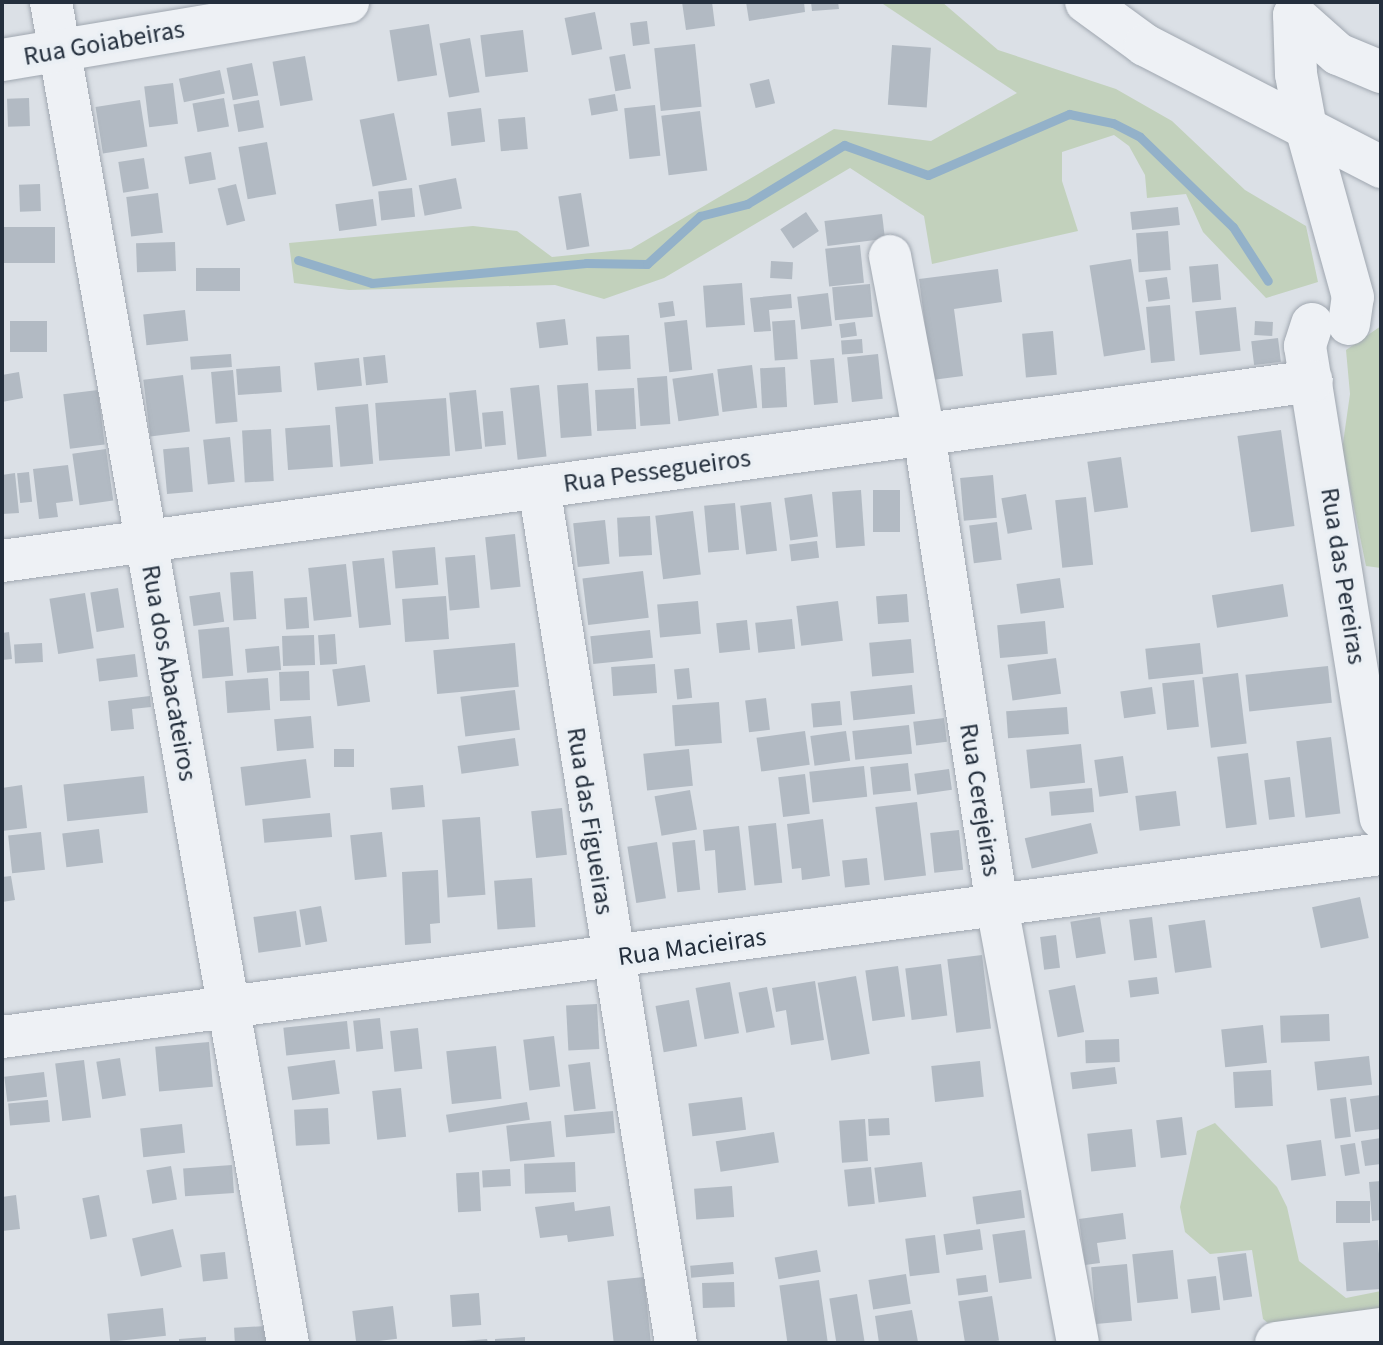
<!DOCTYPE html>
<html>
<head>
<meta charset="utf-8">
<style>
	body { margin:0 }
	#map { position:relative; width:1383px; height:1345px; overflow:hidden; background:#dbe0e6; font-family:"Source Sans 3",sans-serif }
	div>[style] { position:absolute }
	.green>* { inset:0; background:#c2d1bc }
	.stream>* { height:9px; margin:-4.5px; padding:0 4.5px; transform-origin:4.5px; border-radius:4.5px; background:#93b1c9 }
	.building>* { inset:0; background:#b2bac3; transform-origin:0 0 }
	.roads { filter:drop-shadow(0 0 2px #a0a7b0) drop-shadow(0 0 2px #a0a7b0) }
	.minor>* { height:42px; margin:-21px; padding:0 21px; transform-origin:21px; border-radius:21px; background:#eef1f5 }
	span { translate:-50% -50%; white-space:nowrap; text-align:center; line-height:1.15; -webkit-text-stroke:7px #eaeff4; paint-order:stroke }
	.street-label { font-size:26px; color:#242f3d }
	.frame { position:absolute; inset:0; border:4px solid #242f3d; pointer-events:none }
</style>
</head>
<body>
<div id="map">
	<div class="green">
		<div style="clip-path:polygon(880px 2px,942px 2px,998px 50px,1116px 89px,1172px 121px,1245px 190px,1306px 226px,1318px 282px,1266px 298px,1203px 232px,1186px 194px,1147px 198px,1145px 175px,1129px 146px,1114px 135px,1062px 152px,1062px 181px,1078px 231px,932px 264px,924px 216px,850px 168px,664px 278px,604px 299px,555px 285px,349px 290px,294px 283px,289px 243px,473px 226px,517px 231px,552px 257px,631px 249px,834px 129px,931px 141px,1017px 93px)"></div>
		<div style="clip-path:polygon(1381px 326px,1381px 568px,1366px 566px,1342px 450px,1350px 394px,1346px 350px)"></div>
		<div style="clip-path:polygon(1215px 1123px,1277px 1187px,1287px 1207px,1299px 1261px,1346px 1298px,1381px 1291px,1381px 1321px,1274px 1328px,1263px 1319px,1252px 1250px,1210px 1254px,1185px 1232px,1180px 1207px,1197px 1131px)"></div>
	</div>
	<div class="stream">
		<div style="left:298px;top:260px;width:77px;rotate:17.3deg"></div>
		<div style="left:372px;top:283px;width:215px;rotate:-5.3deg"></div>
		<div style="left:586px;top:263px;width:61px;rotate:0.9deg"></div>
		<div style="left:647px;top:264px;width:72px;rotate:-42.2deg"></div>
		<div style="left:700px;top:216px;width:49px;rotate:-14.3deg"></div>
		<div style="left:747px;top:204px;width:114px;rotate:-31.3deg"></div>
		<div style="left:844px;top:145px;width:89px;rotate:19.7deg"></div>
		<div style="left:928px;top:175px;width:154px;rotate:-23.4deg"></div>
		<div style="left:1069px;top:114px;width:45px;rotate:11.6deg"></div>
		<div style="left:1113px;top:123px;width:30px;rotate:27deg"></div>
		<div style="left:1140px;top:137px;width:129px;rotate:44.1deg"></div>
		<div style="left:1233px;top:227px;width:64px;rotate:57.1deg"></div>
	</div>
	<div class="building">
		<div style="clip-path:polygon(682px 2px,712px 2px,715px 26px,686px 30px)"></div>
		<div style="clip-path:polygon(746px 2px,804px 2px,805px 12px,749px 21px)"></div>
		<div style="clip-path:polygon(811px 2px,838px 2px,839px 9px,812px 11px)"></div>
		<div style="left:595px;top:12px;width:38px;height:31px;rotate:79deg"></div>
		<div style="left:647px;top:21px;width:23px;height:17px;rotate:83deg"></div>
		<div style="left:429px;top:24px;width:52px;height:40px;rotate:81deg"></div>
		<div style="left:523px;top:30px;width:42px;height:43px;rotate:83deg"></div>
		<div style="left:470px;top:38px;width:55px;height:31px;rotate:80deg"></div>
		<div style="left:695px;top:44px;width:63px;height:41px;rotate:84deg"></div>
		<div style="left:892px;top:45px;width:39px;height:60px;rotate:4deg"></div>
		<div style="left:625px;top:54px;width:35px;height:16px;rotate:80deg"></div>
		<div style="left:305px;top:56px;width:45px;height:33px;rotate:80deg"></div>
		<div style="left:252px;top:63px;width:33px;height:26px;rotate:79deg"></div>
		<div style="left:220px;top:70px;width:24px;height:42px;rotate:78deg"></div>
		<div style="left:769px;top:79px;width:25px;height:20px;rotate:76deg"></div>
		<div style="left:173px;top:83px;width:41px;height:29px;rotate:83deg"></div>
		<div style="left:615px;top:94px;width:17px;height:27px;rotate:80deg"></div>
		<div style="left:29px;top:98px;width:28px;height:22px;rotate:88deg"></div>
		<div style="left:224px;top:98px;width:29px;height:32px;rotate:80deg"></div>
		<div style="left:140px;top:100px;width:47px;height:45px;rotate:81deg"></div>
		<div style="left:259px;top:100px;width:28px;height:26px;rotate:80deg"></div>
		<div style="left:655px;top:105px;width:51px;height:31px;rotate:84deg"></div>
		<div style="left:481px;top:108px;width:34px;height:34px;rotate:83deg"></div>
		<div style="left:700px;top:111px;width:60px;height:39px;rotate:83deg"></div>
		<div style="left:394px;top:113px;width:68px;height:35px;rotate:79deg"></div>
		<div style="left:525px;top:117px;width:32px;height:27px;rotate:85deg"></div>
		<div style="left:267px;top:142px;width:53px;height:29px;rotate:80deg"></div>
		<div style="left:211px;top:152px;width:28px;height:27px;rotate:80deg"></div>
		<div style="left:144px;top:158px;width:31px;height:26px;rotate:81deg"></div>
		<div style="left:456px;top:178px;width:31px;height:38px;rotate:79deg"></div>
		<div style="left:40px;top:184px;width:27px;height:21px;rotate:88deg"></div>
		<div style="left:236px;top:184px;width:38px;height:19px;rotate:76deg"></div>
		<div style="left:412px;top:188px;width:29px;height:34px;rotate:84deg"></div>
		<div style="left:158px;top:193px;width:40px;height:32px;rotate:83deg"></div>
		<div style="left:581px;top:193px;width:54px;height:23px;rotate:81deg"></div>
		<div style="left:373px;top:199px;width:27px;height:38px;rotate:82deg"></div>
		<div style="left:1178px;top:207px;width:18px;height:48px;rotate:84deg"></div>
		<div style="left:806px;top:212px;width:23px;height:31px;rotate:56deg"></div>
		<div style="left:882px;top:214px;width:25px;height:58px;rotate:83deg"></div>
		<div style="left:55px;top:227px;width:36px;height:53px;rotate:90deg"></div>
		<div style="left:1168px;top:231px;width:39px;height:32px;rotate:86deg"></div>
		<div style="left:175px;top:242px;width:29px;height:39px;rotate:88deg"></div>
		<div style="left:860px;top:245px;width:38px;height:35px;rotate:84deg"></div>
		<div style="left:1131px;top:259px;width:92px;height:42px;rotate:81deg"></div>
		<div style="left:771px;top:261px;width:22px;height:17px;rotate:3deg"></div>
		<div style="left:1218px;top:264px;width:36px;height:29px;rotate:85deg"></div>
		<div style="left:240px;top:268px;width:23px;height:44px;rotate:90deg"></div>
		<div style="clip-path:polygon(998px 269px,1002px 302px,954px 309px,963px 376px,932px 380px,919px 279px)"></div>
		<div style="left:1167px;top:277px;width:22px;height:22px;rotate:82deg"></div>
		<div style="left:742px;top:283px;width:42px;height:39px;rotate:86deg"></div>
		<div style="left:870px;top:284px;width:33px;height:38px;rotate:85deg"></div>
		<div style="left:828px;top:293px;width:33px;height:31px;rotate:83deg"></div>
		<div style="clip-path:polygon(791px 294px,792px 308px,769px 310px,771px 331px,754px 332px,750px 298px)"></div>
		<div style="left:673px;top:301px;width:15px;height:15px;rotate:82deg"></div>
		<div style="left:1170px;top:305px;width:56px;height:24px;rotate:85deg"></div>
		<div style="left:1236px;top:307px;width:44px;height:41px;rotate:84deg"></div>
		<div style="left:185px;top:310px;width:31px;height:42px;rotate:84deg"></div>
		<div style="left:565px;top:319px;width:26px;height:29px;rotate:83deg"></div>
		<div style="left:687px;top:320px;width:50px;height:23px;rotate:84deg"></div>
		<div style="left:795px;top:320px;width:39px;height:23px;rotate:86deg"></div>
		<div style="left:10px;top:321px;width:37px;height:31px"></div>
		<div style="left:1255px;top:321px;width:18px;height:14px;rotate:3deg"></div>
		<div style="left:855px;top:322px;width:14px;height:16px;rotate:82deg"></div>
		<div style="left:1053px;top:331px;width:44px;height:31px;rotate:85deg"></div>
		<div style="left:629px;top:335px;width:34px;height:33px;rotate:87deg"></div>
		<div style="left:1278px;top:338px;width:24px;height:27px;rotate:83deg"></div>
		<div style="left:862px;top:339px;width:14px;height:21px;rotate:86deg"></div>
		<div style="left:231px;top:354px;width:13px;height:41px;rotate:86deg"></div>
		<div style="left:878px;top:354px;width:45px;height:31px;rotate:84deg"></div>
		<div style="left:385px;top:355px;width:28px;height:22px;rotate:84deg"></div>
		<div style="left:359px;top:358px;width:28px;height:45px;rotate:84deg"></div>
		<div style="left:834px;top:358px;width:45px;height:24px;rotate:85deg"></div>
		<div style="left:752px;top:365px;width:43px;height:35px;rotate:83deg"></div>
		<div style="left:280px;top:366px;width:26px;height:44px;rotate:86deg"></div>
		<div style="left:785px;top:367px;width:40px;height:25px;rotate:87deg"></div>
		<div style="left:233px;top:370px;width:52px;height:22px;rotate:85deg"></div>
		<div style="clip-path:polygon(19px 372px,23px 398px,2px 402px,2px 375px)"></div>
		<div style="left:713px;top:373px;width:43px;height:41px;rotate:82deg"></div>
		<div style="left:183px;top:375px;width:57px;height:40px;rotate:83deg"></div>
		<div style="left:667px;top:376px;width:48px;height:30px;rotate:86deg"></div>
		<div style="left:588px;top:383px;width:53px;height:31px;rotate:86deg"></div>
		<div style="left:539px;top:385px;width:72px;height:29px;rotate:84deg"></div>
		<div style="left:634px;top:388px;width:41px;height:39px;rotate:87deg"></div>
		<div style="left:98px;top:390px;width:55px;height:35px;rotate:83deg"></div>
		<div style="left:476px;top:390px;width:59px;height:27px;rotate:84deg"></div>
		<div style="left:446px;top:398px;width:58px;height:71px;rotate:86deg"></div>
		<div style="left:368px;top:404px;width:60px;height:33px;rotate:85deg"></div>
		<div style="left:503px;top:411px;width:34px;height:21px;rotate:85deg"></div>
		<div style="left:330px;top:425px;width:42px;height:45px;rotate:86deg"></div>
		<div style="left:271px;top:429px;width:52px;height:29px;rotate:87deg"></div>
		<div style="left:1281px;top:430px;width:97px;height:44px;rotate:82deg"></div>
		<div style="left:230px;top:437px;width:45px;height:27px;rotate:84deg"></div>
		<div style="left:189px;top:447px;width:45px;height:26px;rotate:85deg"></div>
		<div style="left:106px;top:449px;width:52px;height:34px;rotate:82deg"></div>
		<div style="left:1121px;top:457px;width:51px;height:34px;rotate:82deg"></div>
		<div style="clip-path:polygon(68px 465px,73px 501px,56px 503px,58px 517px,39px 519px,33px 469px)"></div>
		<div style="left:29px;top:472px;width:30px;height:12px;rotate:84deg"></div>
		<div style="clip-path:polygon(15px 473px,19px 513px,2px 514px,2px 475px)"></div>
		<div style="left:993px;top:475px;width:43px;height:33px;rotate:85deg"></div>
		<div style="left:861px;top:490px;width:56px;height:29px;rotate:86deg"></div>
		<div style="left:900px;top:490px;width:42px;height:27px;rotate:90deg"></div>
		<div style="left:812px;top:494px;width:43px;height:28px;rotate:82deg"></div>
		<div style="left:1026px;top:494px;width:36px;height:25px;rotate:80deg"></div>
		<div style="left:1086px;top:497px;width:68px;height:31px;rotate:84deg"></div>
		<div style="left:771px;top:502px;width:49px;height:31px;rotate:83deg"></div>
		<div style="left:735px;top:503px;width:47px;height:31px;rotate:85deg"></div>
		<div style="left:693px;top:511px;width:64px;height:38px;rotate:83deg"></div>
		<div style="left:650px;top:516px;width:39px;height:33px;rotate:87deg"></div>
		<div style="left:605px;top:520px;width:44px;height:32px;rotate:84deg"></div>
		<div style="left:997px;top:522px;width:38px;height:28px;rotate:83deg"></div>
		<div style="left:515px;top:534px;width:53px;height:30px;rotate:84deg"></div>
		<div style="left:817px;top:541px;width:17px;height:28px;rotate:83deg"></div>
		<div style="left:435px;top:547px;width:38px;height:43px;rotate:85deg"></div>
		<div style="left:475px;top:555px;width:53px;height:30px;rotate:85deg"></div>
		<div style="left:384px;top:558px;width:67px;height:32px;rotate:84deg"></div>
		<div style="left:346px;top:564px;width:53px;height:38px;rotate:84deg"></div>
		<div style="left:253px;top:571px;width:48px;height:23px;rotate:86deg"></div>
		<div style="left:643px;top:571px;width:47px;height:61px;rotate:83deg"></div>
		<div style="left:1060px;top:578px;width:30px;height:44px;rotate:82deg"></div>
		<div style="left:1283px;top:584px;width:33px;height:72px;rotate:81deg"></div>
		<div style="left:118px;top:588px;width:40px;height:28px;rotate:81deg"></div>
		<div style="left:220px;top:592px;width:30px;height:31px;rotate:82deg"></div>
		<div style="left:85px;top:593px;width:56px;height:36px;rotate:81deg"></div>
		<div style="left:907px;top:594px;width:28px;height:31px;rotate:86deg"></div>
		<div style="left:446px;top:596px;width:43px;height:44px;rotate:86deg"></div>
		<div style="left:307px;top:597px;width:31px;height:23px;rotate:86deg"></div>
		<div style="left:698px;top:601px;width:33px;height:41px;rotate:85deg"></div>
		<div style="left:838px;top:601px;width:40px;height:42px;rotate:83deg"></div>
		<div style="left:792px;top:619px;width:30px;height:37px;rotate:84deg"></div>
		<div style="left:747px;top:620px;width:30px;height:31px;rotate:84deg"></div>
		<div style="left:1045px;top:621px;width:33px;height:48px;rotate:85deg"></div>
		<div style="left:229px;top:627px;width:49px;height:31px;rotate:85deg"></div>
		<div style="left:650px;top:630px;width:28px;height:60px;rotate:84deg"></div>
		<div style="clip-path:polygon(9px 632px,12px 659px,2px 660px,2px 633px)"></div>
		<div style="left:335px;top:634px;width:30px;height:17px;rotate:86deg"></div>
		<div style="left:314px;top:635px;width:30px;height:32px;rotate:88deg"></div>
		<div style="left:911px;top:639px;width:34px;height:42px;rotate:85deg"></div>
		<div style="left:42px;top:643px;width:19px;height:28px;rotate:87deg"></div>
		<div style="left:515px;top:643px;width:44px;height:82px;rotate:85deg"></div>
		<div style="left:1200px;top:643px;width:31px;height:55px;rotate:84deg"></div>
		<div style="left:279px;top:646px;width:24px;height:34px;rotate:85deg"></div>
		<div style="left:135px;top:654px;width:23px;height:39px;rotate:83deg"></div>
		<div style="left:1056px;top:658px;width:36px;height:49px;rotate:82deg"></div>
		<div style="left:655px;top:664px;width:29px;height:44px;rotate:86deg"></div>
		<div style="left:365px;top:665px;width:37px;height:33px;rotate:82deg"></div>
		<div style="left:1328px;top:666px;width:37px;height:83px;rotate:84deg"></div>
		<div style="left:689px;top:668px;width:30px;height:15px;rotate:84deg"></div>
		<div style="left:309px;top:671px;width:29px;height:30px;rotate:88deg"></div>
		<div style="left:1238px;top:673px;width:71px;height:36px;rotate:83deg"></div>
		<div style="left:268px;top:678px;width:32px;height:43px;rotate:86deg"></div>
		<div style="left:1194px;top:680px;width:47px;height:32px;rotate:84deg"></div>
		<div style="left:912px;top:685px;width:29px;height:62px;rotate:84deg"></div>
		<div style="left:1152px;top:687px;width:27px;height:32px;rotate:82deg"></div>
		<div style="left:515px;top:690px;width:40px;height:55px;rotate:83deg"></div>
		<div style="clip-path:polygon(150px 696px,151px 707px,132px 709px,134px 729px,111px 731px,108px 701px)"></div>
		<div style="left:766px;top:698px;width:32px;height:21px;rotate:83deg"></div>
		<div style="left:840px;top:701px;width:24px;height:29px;rotate:85deg"></div>
		<div style="left:719px;top:702px;width:41px;height:47px;rotate:86deg"></div>
		<div style="left:1067px;top:707px;width:27px;height:61px;rotate:86deg"></div>
		<div style="left:311px;top:716px;width:32px;height:37px;rotate:85deg"></div>
		<div style="left:944px;top:718px;width:24px;height:31px;rotate:83deg"></div>
		<div style="left:909px;top:725px;width:29px;height:57px;rotate:84deg"></div>
		<div style="left:805px;top:731px;width:34px;height:49px;rotate:82deg"></div>
		<div style="left:846px;top:731px;width:30px;height:36px;rotate:82deg"></div>
		<div style="left:1331px;top:737px;width:77px;height:35px;rotate:83deg"></div>
		<div style="left:515px;top:738px;width:28px;height:58px;rotate:82deg"></div>
		<div style="left:1081px;top:744px;width:39px;height:55px;rotate:84deg"></div>
		<div style="left:354px;top:749px;width:18px;height:20px;rotate:90deg"></div>
		<div style="left:689px;top:749px;width:37px;height:46px;rotate:84deg"></div>
		<div style="left:1248px;top:753px;width:72px;height:31px;rotate:83deg"></div>
		<div style="left:1123px;top:756px;width:37px;height:29px;rotate:82deg"></div>
		<div style="left:306px;top:759px;width:39px;height:66px;rotate:83deg"></div>
		<div style="left:908px;top:763px;width:28px;height:38px;rotate:84deg"></div>
		<div style="left:864px;top:766px;width:31px;height:55px;rotate:84deg"></div>
		<div style="left:949px;top:769px;width:21px;height:35px;rotate:82deg"></div>
		<div style="left:805px;top:774px;width:40px;height:27px;rotate:83deg"></div>
		<div style="left:144px;top:776px;width:37px;height:81px;rotate:84deg"></div>
		<div style="left:1290px;top:777px;width:40px;height:26px;rotate:83deg"></div>
		<div style="clip-path:polygon(22px 785px,27px 828px,2px 831px,2px 788px)"></div>
		<div style="left:423px;top:785px;width:22px;height:33px;rotate:85deg"></div>
		<div style="left:1092px;top:788px;width:24px;height:43px;rotate:85deg"></div>
		<div style="left:690px;top:790px;width:40px;height:36px;rotate:80deg"></div>
		<div style="left:1176px;top:791px;width:35px;height:41px;rotate:83deg"></div>
		<div style="left:917px;top:802px;width:74px;height:42px;rotate:83deg"></div>
		<div style="left:562px;top:808px;width:47px;height:31px;rotate:84deg"></div>
		<div style="left:330px;top:813px;width:24px;height:68px;rotate:85deg"></div>
		<div style="left:480px;top:817px;width:78px;height:38px;rotate:86deg"></div>
		<div style="clip-path:polygon(823px 819px,830px 876px,802px 880px,801px 868px,792px 869px,787px 824px)"></div>
		<div style="left:776px;top:823px;width:60px;height:28px;rotate:84deg"></div>
		<div style="left:1091px;top:823px;width:31px;height:68px;rotate:77deg"></div>
		<div style="clip-path:polygon(739px 826px,746px 890px,718px 893px,715px 850px,705px 851px,703px 830px)"></div>
		<div style="left:99px;top:829px;width:34px;height:37px;rotate:83deg"></div>
		<div style="left:959px;top:830px;width:40px;height:29px;rotate:84deg"></div>
		<div style="left:41px;top:832px;width:38px;height:33px;rotate:84deg"></div>
		<div style="left:382px;top:832px;width:45px;height:32px;rotate:84deg"></div>
		<div style="left:695px;top:840px;width:50px;height:23px;rotate:84deg"></div>
		<div style="left:657px;top:842px;width:57px;height:30px;rotate:81deg"></div>
		<div style="left:867px;top:858px;width:27px;height:25px;rotate:84deg"></div>
		<div style="clip-path:polygon(438px 870px,440px 923px,430px 924px,431px 943px,405px 945px,402px 872px)"></div>
		<div style="clip-path:polygon(11px 876px,15px 900px,2px 902px,2px 877px)"></div>
		<div style="left:532px;top:878px;width:49px;height:38px;rotate:86deg"></div>
		<div style="left:1360px;top:897px;width:42px;height:49px;rotate:78deg"></div>
		<div style="left:321px;top:906px;width:36px;height:22px;rotate:80deg"></div>
		<div style="left:296px;top:911px;width:36px;height:43px;rotate:82deg"></div>
		<div style="left:1100px;top:917px;width:37px;height:30px;rotate:81deg"></div>
		<div style="left:1152px;top:917px;width:41px;height:23px;rotate:83deg"></div>
		<div style="left:1205px;top:920px;width:48px;height:37px;rotate:82deg"></div>
		<div style="left:1056px;top:935px;width:33px;height:16px;rotate:83deg"></div>
		<div style="left:982px;top:955px;width:74px;height:35px;rotate:83deg"></div>
		<div style="left:941px;top:964px;width:52px;height:36px;rotate:83deg"></div>
		<div style="left:898px;top:966px;width:51px;height:33px;rotate:82deg"></div>
		<div style="left:856px;top:976px;width:79px;height:39px;rotate:80deg"></div>
		<div style="left:1157px;top:977px;width:17px;height:29px;rotate:83deg"></div>
		<div style="clip-path:polygon(815px 981px,824px 1040px,791px 1045px,786px 1010px,776px 1012px,772px 988px)"></div>
		<div style="left:730px;top:982px;width:52px;height:35px;rotate:80deg"></div>
		<div style="left:1075px;top:985px;width:48px;height:27px;rotate:79deg"></div>
		<div style="left:767px;top:987px;width:41px;height:29px;rotate:79deg"></div>
		<div style="left:689px;top:1000px;width:47px;height:34px;rotate:80deg"></div>
		<div style="left:597px;top:1004px;width:45px;height:31px;rotate:87deg"></div>
		<div style="left:1329px;top:1014px;width:27px;height:49px;rotate:88deg"></div>
		<div style="left:380px;top:1018px;width:31px;height:27px;rotate:84deg"></div>
		<div style="left:347px;top:1021px;width:28px;height:64px;rotate:84deg"></div>
		<div style="left:1263px;top:1025px;width:38px;height:42px;rotate:84deg"></div>
		<div style="left:418px;top:1028px;width:41px;height:28px;rotate:84deg"></div>
		<div style="left:554px;top:1036px;width:51px;height:31px;rotate:83deg"></div>
		<div style="left:1119px;top:1039px;width:23px;height:34px;rotate:88deg"></div>
		<div style="left:209px;top:1042px;width:45px;height:54px;rotate:85deg"></div>
		<div style="left:496px;top:1046px;width:53px;height:50px;rotate:84deg"></div>
		<div style="left:1369px;top:1056px;width:29px;height:55px;rotate:84deg"></div>
		<div style="left:120px;top:1058px;width:38px;height:24px;rotate:81deg"></div>
		<div style="left:84px;top:1060px;width:58px;height:29px;rotate:83deg"></div>
		<div style="left:335px;top:1060px;width:34px;height:48px;rotate:82deg"></div>
		<div style="left:980px;top:1061px;width:36px;height:49px;rotate:84deg"></div>
		<div style="left:590px;top:1062px;width:47px;height:22px;rotate:83deg"></div>
		<div style="left:1115px;top:1067px;width:17px;height:45px;rotate:83deg"></div>
		<div style="left:1271px;top:1070px;width:36px;height:38px;rotate:87deg"></div>
		<div style="left:44px;top:1072px;width:25px;height:40px;rotate:83deg"></div>
		<div style="left:401px;top:1088px;width:49px;height:29px;rotate:84deg"></div>
		<div style="clip-path:polygon(1381px 1095px,1381px 1129px,1355px 1132px,1350px 1099px)"></div>
		<div style="left:742px;top:1097px;width:33px;height:54px;rotate:83deg"></div>
		<div style="left:1346px;top:1097px;width:40px;height:16px;rotate:83deg"></div>
		<div style="left:48px;top:1100px;width:22px;height:40px;rotate:85deg"></div>
		<div style="left:527px;top:1102px;width:18px;height:82px;rotate:81deg"></div>
		<div style="left:328px;top:1108px;width:36px;height:34px;rotate:87deg"></div>
		<div style="left:613px;top:1111px;width:22px;height:49px;rotate:85deg"></div>
		<div style="left:1182px;top:1117px;width:38px;height:26px;rotate:83deg"></div>
		<div style="left:889px;top:1118px;width:17px;height:21px;rotate:87deg"></div>
		<div style="left:865px;top:1119px;width:42px;height:26px;rotate:86deg"></div>
		<div style="left:551px;top:1121px;width:36px;height:45px;rotate:84deg"></div>
		<div style="left:182px;top:1124px;width:29px;height:42px;rotate:84deg"></div>
		<div style="left:1132px;top:1129px;width:38px;height:45px;rotate:84deg"></div>
		<div style="left:774px;top:1132px;width:31px;height:59px;rotate:81deg"></div>
		<div style="clip-path:polygon(1381px 1138px,1381px 1164px,1365px 1166px,1361px 1141px)"></div>
		<div style="left:1321px;top:1140px;width:36px;height:35px;rotate:82deg"></div>
		<div style="left:1355px;top:1143px;width:31px;height:15px;rotate:81deg"></div>
		<div style="left:575px;top:1162px;width:30px;height:51px;rotate:88deg"></div>
		<div style="left:922px;top:1162px;width:35px;height:48px;rotate:83deg"></div>
		<div style="left:232px;top:1165px;width:28px;height:49px;rotate:86deg"></div>
		<div style="left:171px;top:1166px;width:34px;height:25px;rotate:80deg"></div>
		<div style="left:871px;top:1167px;width:37px;height:27px;rotate:84deg"></div>
		<div style="left:510px;top:1169px;width:17px;height:28px;rotate:87deg"></div>
		<div style="left:479px;top:1172px;width:39px;height:23px;rotate:87deg"></div>
		<div style="clip-path:polygon(1381px 1181px,1381px 1220px,1372px 1221px,1369px 1182px)"></div>
		<div style="left:732px;top:1186px;width:31px;height:38px;rotate:86deg"></div>
		<div style="left:1021px;top:1190px;width:28px;height:49px;rotate:82deg"></div>
		<div style="clip-path:polygon(16px 1195px,20px 1229px,2px 1231px,2px 1197px)"></div>
		<div style="left:99px;top:1195px;width:42px;height:17px;rotate:79deg"></div>
		<div style="left:1370px;top:1201px;width:22px;height:34px;rotate:90deg"></div>
		<div style="clip-path:polygon(574px 1202px,575px 1211px,610px 1206px,614px 1236px,568px 1242px,567px 1235px,540px 1238px,535px 1207px)"></div>
		<div style="clip-path:polygon(1123px 1213px,1126px 1239px,1097px 1243px,1100px 1263px,1085px 1265px,1079px 1219px)"></div>
		<div style="left:173px;top:1229px;width:39px;height:42px;rotate:77deg"></div>
		<div style="left:980px;top:1229px;width:21px;height:37px;rotate:82deg"></div>
		<div style="left:1025px;top:1230px;width:49px;height:33px;rotate:82deg"></div>
		<div style="left:935px;top:1235px;width:38px;height:30px;rotate:83deg"></div>
		<div style="left:1378px;top:1240px;width:49px;height:35px;rotate:86deg"></div>
		<div style="left:817px;top:1250px;width:22px;height:43px;rotate:80deg"></div>
		<div style="left:1173px;top:1250px;width:49px;height:41px;rotate:84deg"></div>
		<div style="left:225px;top:1252px;width:27px;height:25px;rotate:84deg"></div>
		<div style="left:1246px;top:1253px;width:44px;height:29px;rotate:82deg"></div>
		<div style="left:733px;top:1262px;width:12px;height:43px;rotate:85deg"></div>
		<div style="left:1127px;top:1264px;width:57px;height:36px;rotate:85deg"></div>
		<div style="left:906px;top:1274px;width:30px;height:38px;rotate:81deg"></div>
		<div style="left:986px;top:1275px;width:17px;height:30px;rotate:83deg"></div>
		<div style="left:1216px;top:1276px;width:34px;height:29px;rotate:83deg"></div>
		<div style="left:644px;top:1277px;width:66px;height:37px;rotate:84deg"></div>
		<div style="left:819px;top:1280px;width:64px;height:40px;rotate:82deg"></div>
		<div style="left:734px;top:1282px;width:25px;height:32px;rotate:88deg"></div>
		<div style="left:479px;top:1293px;width:32px;height:29px;rotate:86deg"></div>
		<div style="left:857px;top:1294px;width:50px;height:28px;rotate:81deg"></div>
		<div style="left:992px;top:1296px;width:45px;height:34px;rotate:81deg"></div>
		<div style="left:393px;top:1306px;width:33px;height:41px;rotate:83deg"></div>
		<div style="left:163px;top:1308px;width:28px;height:56px;rotate:84deg"></div>
		<div style="clip-path:polygon(912px 1310px,918px 1342px,879px 1343px,875px 1316px)"></div>
		<div style="left:266px;top:1326px;width:17px;height:32px;rotate:87deg"></div>
		<div style="clip-path:polygon(206px 1337px,206px 1343px,179px 1343px,179px 1339px)"></div>
		<div style="clip-path:polygon(525px 1337px,525px 1343px,495px 1343px,495px 1339px)"></div>
		<div style="clip-path:polygon(487px 1339px,488px 1343px,464px 1343px,464px 1341px)"></div>
	</div>
	<div class="roads">
		<div class="minor">
			<div style="left:51px;top:2px;width:1362px;rotate:79.98deg"></div>
			<div style="left:1086px;top:2px;width:73px;rotate:36.1deg"></div>
			<div style="left:1145px;top:45px;width:266px;rotate:27.3deg"></div>
			<div style="left:2px;top:60px;width:351px;rotate:-9.5deg"></div>
			<div style="left:890px;top:256px;width:181px;rotate:79.2deg"></div>
			<div style="left:924px;top:434px;width:478px;rotate:81.2deg"></div>
			<div style="left:997px;top:906px;width:444px;rotate:79.5deg"></div>
			<div style="left:1312px;top:324px;width:23px;rotate:108deg"></div>
			<div style="left:1305px;top:346px;width:478px;rotate:80.9deg"></div>
			<div style="left:1349px;top:324px;width:27px;rotate:-82deg"></div>
			<div style="left:1353px;top:297px;width:175px;rotate:-105.5deg"></div>
			<div style="left:1306px;top:128px;width:55px;rotate:-100.5deg"></div>
			<div style="left:1296px;top:74px;width:59px;rotate:-91.9deg"></div>
			<div style="left:1294px;top:15px;width:59px;rotate:41.6deg"></div>
			<div style="left:1338px;top:54px;width:47px;rotate:22.7deg"></div>
			<div style="left:539px;top:487px;width:867px;rotate:80.91deg"></div>
			<div style="left:2px;top:561px;width:1322px;rotate:-7.82deg"></div>
			<div style="left:2px;top:1037px;width:1391px;rotate:-7.56deg"></div>
			<div style="left:1276px;top:1343px;width:106px;rotate:-7.6deg"></div>
		</div>
	</div>
	<div class="street-label">
		<span style="left:104px;top:43px;rotate:-10deg">Rua Goiabeiras</span>
		<span style="left:657px;top:471px;rotate:-8deg">Rua Pessegueiros</span>
		<span style="left:1343px;top:576px;rotate:81deg">Rua das Pereiras</span>
		<span style="left:169px;top:673px;rotate:80deg">Rua dos Abacateiros</span>
		<span style="left:980px;top:800px;rotate:81deg">Rua Cerejeiras</span>
		<span style="left:590px;top:821px;rotate:81deg">Rua das Figueiras</span>
		<span style="left:692px;top:947px;rotate:-8deg">Rua Macieiras</span>
	</div>
	<div class="frame"></div>
</div>
</body>
</html>
